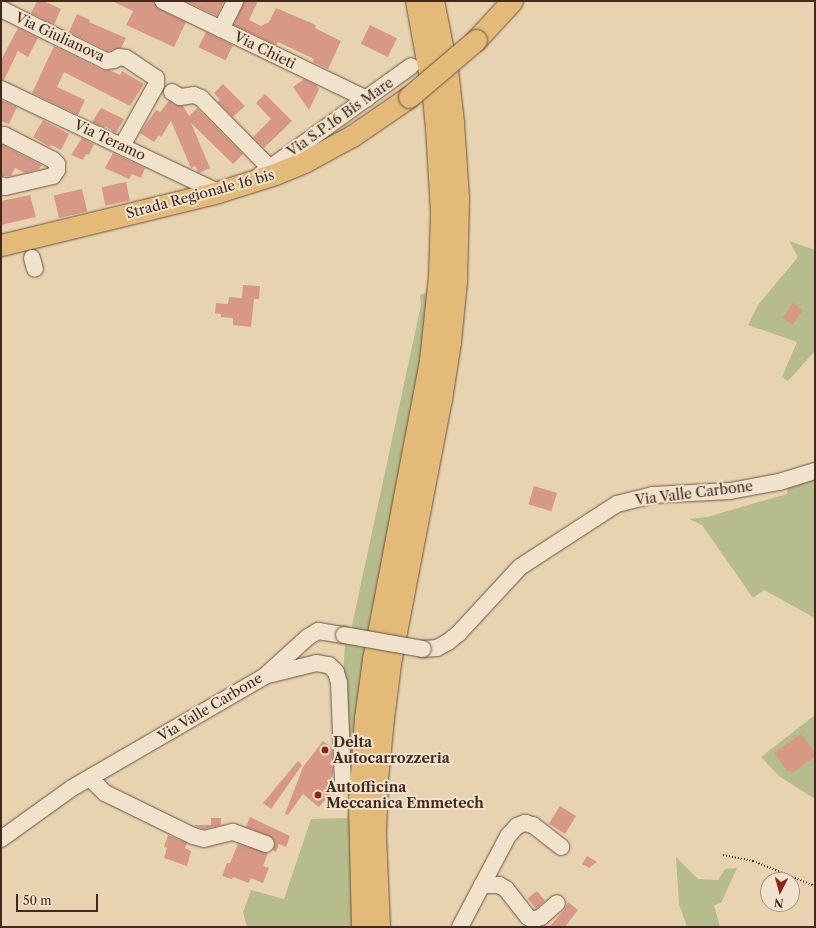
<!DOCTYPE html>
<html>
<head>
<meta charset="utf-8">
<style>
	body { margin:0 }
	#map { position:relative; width:816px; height:928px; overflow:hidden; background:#e8d3b0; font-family:"Libre Caslon Text",serif }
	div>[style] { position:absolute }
	.green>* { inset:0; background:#b6bc8b }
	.building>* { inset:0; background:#d89886; transform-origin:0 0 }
	.path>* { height:2px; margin-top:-1px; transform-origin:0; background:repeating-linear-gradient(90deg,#43291d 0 1px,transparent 0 3px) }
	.roads { filter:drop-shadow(0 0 1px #6c5442) drop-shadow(0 0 1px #6c5442) }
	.minor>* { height:16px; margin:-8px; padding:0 8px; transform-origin:8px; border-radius:8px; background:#f0e2cc }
	.major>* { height:21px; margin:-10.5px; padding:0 10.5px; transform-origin:10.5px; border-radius:10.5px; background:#e4ba78 }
	.highway>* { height:22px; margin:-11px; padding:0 11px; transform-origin:11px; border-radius:11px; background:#e4ba78 }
	.bridges { filter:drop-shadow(0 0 1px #6c5442) drop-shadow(0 0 1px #6c5442) }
	.minor-bridge>* { height:16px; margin:-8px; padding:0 8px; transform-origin:8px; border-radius:8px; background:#f0e2cc }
	.major-bridge>* { height:21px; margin:-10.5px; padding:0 10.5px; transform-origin:10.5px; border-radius:10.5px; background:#e4ba78 }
	.dots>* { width:11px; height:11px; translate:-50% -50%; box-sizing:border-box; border:2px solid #f0e2cc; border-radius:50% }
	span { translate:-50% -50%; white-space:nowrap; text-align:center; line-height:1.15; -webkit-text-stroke:4px #f0e2cc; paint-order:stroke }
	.street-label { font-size:14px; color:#43291d }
	.poi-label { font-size:14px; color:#43291d; font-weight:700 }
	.left { translate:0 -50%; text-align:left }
	.frame { position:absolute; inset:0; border:2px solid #43291d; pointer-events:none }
	.north { position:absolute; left:760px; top:872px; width:40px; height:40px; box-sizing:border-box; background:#f0e2cc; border:1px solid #ab9886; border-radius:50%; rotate:186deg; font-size:11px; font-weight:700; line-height:16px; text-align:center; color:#43291d }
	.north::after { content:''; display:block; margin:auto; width:14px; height:18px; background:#8f2418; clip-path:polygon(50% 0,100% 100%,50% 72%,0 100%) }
	.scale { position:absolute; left:16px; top:894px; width:82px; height:18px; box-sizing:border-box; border:2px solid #43291d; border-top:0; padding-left:5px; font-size:12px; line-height:14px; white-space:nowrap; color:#43291d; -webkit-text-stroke:3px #f0e2cc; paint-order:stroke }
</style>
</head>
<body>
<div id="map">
	<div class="green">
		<div style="clip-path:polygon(789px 241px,815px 250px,815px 351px,788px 381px,782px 377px,797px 342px,748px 325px,758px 305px,798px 257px)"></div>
		<div style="clip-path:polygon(432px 291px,416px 414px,370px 633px,351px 630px,421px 305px,420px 295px)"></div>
		<div style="clip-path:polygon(815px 476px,815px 618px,764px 590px,753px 598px,702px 525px,689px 519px,707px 517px,787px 494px,788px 484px)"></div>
		<div style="clip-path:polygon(345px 642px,367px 646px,355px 927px,247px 927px,243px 912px,251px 890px,284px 899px,311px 819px,347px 818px,350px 807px,343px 680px)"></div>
		<div style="clip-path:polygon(815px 715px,815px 799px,779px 776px,761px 757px)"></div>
		<div style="clip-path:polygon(676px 857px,698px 879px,718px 880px,725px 869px,737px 868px,721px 903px,714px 905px,720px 927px,687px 927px,679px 904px)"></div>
	</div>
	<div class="building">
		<div style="clip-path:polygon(37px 1px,44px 1px,61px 9px,54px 25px,31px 13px)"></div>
		<div style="clip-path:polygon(112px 1px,154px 1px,159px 9px,186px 22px,174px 47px,126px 25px,133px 11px)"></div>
		<div style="clip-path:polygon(185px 1px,224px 1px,217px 16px)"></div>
		<div style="clip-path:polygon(244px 1px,258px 1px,249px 20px,261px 26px,269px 22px,276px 8px,316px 25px,315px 28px,341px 41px,328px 69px,313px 62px,314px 59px,278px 42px,276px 45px,234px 25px)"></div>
		<div style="clip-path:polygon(77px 14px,90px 20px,89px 22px,126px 38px,121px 48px,108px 51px,69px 32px)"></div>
		<div style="left:370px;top:25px;width:30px;height:21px;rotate:26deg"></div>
		<div style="clip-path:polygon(18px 28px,38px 38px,28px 57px,18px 51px,4px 80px,1px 80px,1px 60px)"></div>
		<div style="left:206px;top:32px;width:30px;height:17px;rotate:26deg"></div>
		<div style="clip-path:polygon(54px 46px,102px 70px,110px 70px,120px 75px,122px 71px,144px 84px,130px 106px,64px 72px,57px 87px,85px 100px,78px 115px,32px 93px)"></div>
		<div style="clip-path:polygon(304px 79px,316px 85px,319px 89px,309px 110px,293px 87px)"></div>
		<div style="clip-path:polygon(223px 84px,245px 106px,233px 117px,218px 102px,220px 100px,214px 93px)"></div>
		<div style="clip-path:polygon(265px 94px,292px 121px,264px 148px,253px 137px,271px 119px,256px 103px)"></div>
		<div style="clip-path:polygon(1px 100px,17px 107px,9px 124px,1px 121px)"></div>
		<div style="clip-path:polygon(169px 101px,175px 105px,183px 106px,189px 116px,197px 108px,243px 154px,233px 164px,191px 123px,210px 168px,199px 173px,195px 166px,191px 168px,171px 121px,161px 137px,159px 135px,154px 142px,140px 133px,156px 110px,160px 112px)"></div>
		<div style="clip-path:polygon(101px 108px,124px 119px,116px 133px,105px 126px,104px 128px,92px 122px)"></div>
		<div style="clip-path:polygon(43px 120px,69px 134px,61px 150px,51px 145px,50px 147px,33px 137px)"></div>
		<div style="clip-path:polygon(82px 138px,94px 144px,89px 155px,86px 154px,83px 160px,71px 155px)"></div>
		<div style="clip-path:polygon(1px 145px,3px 145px,43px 166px,41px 166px,39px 169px,25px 173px,15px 168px,11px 176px,1px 176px)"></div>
		<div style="clip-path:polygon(113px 153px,145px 168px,141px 178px,132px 174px,129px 179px,105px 168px)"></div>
		<div style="left:126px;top:182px;width:19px;height:25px;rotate:78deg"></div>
		<div style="left:82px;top:189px;width:23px;height:29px;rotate:77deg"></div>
		<div style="clip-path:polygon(30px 195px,36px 217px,1px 225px,1px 201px)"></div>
		<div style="clip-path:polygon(243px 285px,260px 286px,259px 299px,254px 299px,251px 327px,233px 325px,233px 318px,221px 317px,221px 314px,215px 313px,216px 303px,228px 304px,229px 297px,242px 298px)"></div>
		<div style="left:793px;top:303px;width:12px;height:18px;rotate:35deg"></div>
		<div style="left:534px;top:486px;width:24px;height:19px;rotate:17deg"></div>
		<div style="clip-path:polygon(801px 734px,815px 752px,815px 757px,794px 772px,787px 771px,774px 753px)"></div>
		<div style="clip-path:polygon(323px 741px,332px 748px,333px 761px,330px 764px,333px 766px,333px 775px,330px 780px,333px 783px,335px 788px,319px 807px,303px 794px,288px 815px,285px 814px,303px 767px)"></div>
		<div style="clip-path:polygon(298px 761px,302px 765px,271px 809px,263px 803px)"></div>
		<div style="left:560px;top:806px;width:19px;height:21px;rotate:32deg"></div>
		<div style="clip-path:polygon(250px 817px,290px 836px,286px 847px,279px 844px,276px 852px,273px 850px,275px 843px,273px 838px,246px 827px)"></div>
		<div style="clip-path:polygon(211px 818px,221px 818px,221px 825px,204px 829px,195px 826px,195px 825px,211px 825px)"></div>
		<div style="clip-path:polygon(168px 835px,187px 843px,185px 848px,191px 851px,187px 866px,164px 858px,167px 848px,164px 847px)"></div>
		<div style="clip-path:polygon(238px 844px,268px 853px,263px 866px,269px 868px,263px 883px,251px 878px,249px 883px,233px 877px,232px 879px,222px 876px,227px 863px,230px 863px)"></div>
		<div style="clip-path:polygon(587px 856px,597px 862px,589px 868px,582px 864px)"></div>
		<div style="left:537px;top:891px;width:13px;height:12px;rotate:51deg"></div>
		<div style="clip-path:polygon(568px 902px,578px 910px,565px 927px,549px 927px,564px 910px)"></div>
	</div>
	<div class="path">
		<div style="left:723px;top:855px;width:31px;rotate:11deg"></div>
		<div style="left:753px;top:861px;width:67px;rotate:22deg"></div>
	</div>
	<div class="roads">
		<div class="minor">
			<div style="left:163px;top:1px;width:226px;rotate:25.7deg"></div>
			<div style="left:1px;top:9px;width:117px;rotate:26.3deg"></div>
			<div style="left:106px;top:61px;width:8px;rotate:-7deg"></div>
			<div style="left:114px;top:60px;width:6px;rotate:-31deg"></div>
			<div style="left:119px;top:57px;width:7px;rotate:8deg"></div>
			<div style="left:126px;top:58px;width:36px;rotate:34deg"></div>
			<div style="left:156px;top:78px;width:7px;rotate:90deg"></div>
			<div style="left:156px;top:85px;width:70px;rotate:119.1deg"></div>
			<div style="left:221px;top:29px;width:31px;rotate:-63deg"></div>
			<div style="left:1px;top:89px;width:240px;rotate:25.4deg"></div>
			<div style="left:172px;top:92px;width:9px;rotate:32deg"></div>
			<div style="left:180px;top:97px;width:14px;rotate:-8deg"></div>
			<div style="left:194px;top:95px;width:8px;rotate:23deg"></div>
			<div style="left:201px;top:98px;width:97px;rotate:45.4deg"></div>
			<div style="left:1px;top:136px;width:3px;rotate:-18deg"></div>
			<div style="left:4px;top:135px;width:55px;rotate:27deg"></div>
			<div style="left:53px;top:160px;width:6px;rotate:45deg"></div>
			<div style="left:57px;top:164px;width:6px;rotate:90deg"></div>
			<div style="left:57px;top:170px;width:7px;rotate:124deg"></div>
			<div style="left:53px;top:176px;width:49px;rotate:167.1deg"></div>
			<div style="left:5px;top:187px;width:4px;rotate:-153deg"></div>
			<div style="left:260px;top:175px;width:186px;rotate:-35.8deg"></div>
			<div style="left:32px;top:258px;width:11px;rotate:75deg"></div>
			<div style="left:423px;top:649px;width:14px;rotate:-4deg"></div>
			<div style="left:437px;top:648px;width:13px;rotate:-29deg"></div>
			<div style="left:448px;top:642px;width:13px;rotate:-39deg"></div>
			<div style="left:458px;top:634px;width:91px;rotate:-47.2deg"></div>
			<div style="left:520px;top:567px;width:116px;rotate:-33deg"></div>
			<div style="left:617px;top:504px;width:36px;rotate:-14deg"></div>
			<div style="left:652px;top:495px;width:78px;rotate:-2.9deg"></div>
			<div style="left:730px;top:491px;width:50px;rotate:-10.4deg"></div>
			<div style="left:779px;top:482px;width:38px;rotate:-17deg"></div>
			<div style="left:268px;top:675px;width:49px;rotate:-14deg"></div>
			<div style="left:316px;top:663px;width:13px;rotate:9deg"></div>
			<div style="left:329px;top:665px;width:10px;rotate:45deg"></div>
			<div style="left:336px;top:672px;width:11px;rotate:75deg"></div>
			<div style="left:339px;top:683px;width:101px;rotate:87.7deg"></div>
			<div style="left:93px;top:776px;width:6px;rotate:81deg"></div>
			<div style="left:94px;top:782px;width:16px;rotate:45deg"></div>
			<div style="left:105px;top:793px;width:98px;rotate:26deg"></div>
			<div style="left:193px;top:836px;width:11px;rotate:15deg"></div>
			<div style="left:204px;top:839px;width:30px;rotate:-14deg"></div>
			<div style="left:233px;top:832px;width:35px;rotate:20deg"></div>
			<div style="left:1px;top:839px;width:87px;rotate:-35.7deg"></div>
			<div style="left:72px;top:788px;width:223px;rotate:-30.1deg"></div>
			<div style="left:265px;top:676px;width:58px;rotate:-42.2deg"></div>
			<div style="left:308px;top:637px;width:12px;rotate:-31deg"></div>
			<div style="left:318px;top:631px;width:26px;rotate:9deg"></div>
			<div style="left:482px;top:885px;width:17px"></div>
			<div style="left:499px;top:885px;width:8px;rotate:30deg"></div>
			<div style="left:506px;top:889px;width:36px;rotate:52deg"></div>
			<div style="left:528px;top:917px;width:6px;rotate:31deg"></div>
			<div style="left:533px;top:920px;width:9px;rotate:-21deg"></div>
			<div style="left:541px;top:917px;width:21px;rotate:-41deg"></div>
			<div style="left:460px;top:927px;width:103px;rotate:-62.2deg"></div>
			<div style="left:508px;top:836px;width:13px;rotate:-48deg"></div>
			<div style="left:517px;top:826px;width:9px;rotate:-21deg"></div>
			<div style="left:525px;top:823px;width:8px;rotate:14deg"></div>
			<div style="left:533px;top:825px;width:36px;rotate:38deg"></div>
		</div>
		<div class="major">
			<div style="left:476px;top:40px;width:53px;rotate:-47.3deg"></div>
			<div style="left:1px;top:245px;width:223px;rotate:-13.7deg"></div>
			<div style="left:218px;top:192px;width:60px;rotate:-17.5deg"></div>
			<div style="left:275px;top:174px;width:31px;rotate:-22deg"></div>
			<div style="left:304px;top:162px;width:55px;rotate:-28.4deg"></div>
			<div style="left:352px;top:136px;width:69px;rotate:-34.4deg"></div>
		</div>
		<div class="highway">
			<div style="left:363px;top:927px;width:125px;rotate:-91.4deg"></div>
			<div style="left:360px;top:802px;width:84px;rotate:-85.9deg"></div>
			<div style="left:366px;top:718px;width:59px;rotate:-82.1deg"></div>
			<div style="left:374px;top:660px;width:304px;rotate:-79.2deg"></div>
			<div style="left:431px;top:361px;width:84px;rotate:-83.9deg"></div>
			<div style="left:440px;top:277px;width:65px;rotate:-88.2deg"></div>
			<div style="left:442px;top:212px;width:85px;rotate:-93.4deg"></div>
			<div style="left:437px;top:127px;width:38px;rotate:-96deg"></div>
			<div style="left:433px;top:89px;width:89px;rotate:-100.3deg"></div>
			<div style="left:379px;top:927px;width:93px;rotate:-92.5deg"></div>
			<div style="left:375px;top:834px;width:54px;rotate:-87.9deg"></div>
			<div style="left:377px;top:780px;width:61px;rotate:-84.4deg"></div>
			<div style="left:383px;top:719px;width:55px;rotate:-82.7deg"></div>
			<div style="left:390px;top:664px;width:269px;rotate:-79.1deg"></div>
			<div style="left:441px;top:400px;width:59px;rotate:-81.2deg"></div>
			<div style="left:450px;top:342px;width:60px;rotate:-84.3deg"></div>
			<div style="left:456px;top:282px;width:84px;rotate:-88.6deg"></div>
			<div style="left:458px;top:198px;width:76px;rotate:-93.8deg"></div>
			<div style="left:453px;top:122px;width:51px;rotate:-96.7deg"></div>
			<div style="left:447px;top:71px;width:71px;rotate:-101.3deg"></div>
		</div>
	</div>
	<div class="bridges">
		<div class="minor-bridge">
			<div style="left:344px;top:635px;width:80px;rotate:10deg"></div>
		</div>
		<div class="major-bridge">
			<div style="left:409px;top:97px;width:88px;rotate:-40.4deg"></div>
		</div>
	</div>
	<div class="dots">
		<div style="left:325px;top:750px;background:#8f2418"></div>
		<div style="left:318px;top:795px;background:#8f2418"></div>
	</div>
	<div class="street-label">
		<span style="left:60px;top:37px;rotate:25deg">Via Giulianova</span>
		<span style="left:265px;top:50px;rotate:26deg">Via Chieti</span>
		<span style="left:340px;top:117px;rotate:-35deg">Via S.P.16 Bis Mare</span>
		<span style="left:110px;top:140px;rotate:25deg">Via Teramo</span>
		<span style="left:200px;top:194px;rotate:-15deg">Strada Regionale 16 bis</span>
		<span style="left:694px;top:493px;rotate:-7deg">Via Valle Carbone</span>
		<span style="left:210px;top:707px;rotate:-31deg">Via Valle Carbone</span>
	</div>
	<div class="poi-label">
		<span class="left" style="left:333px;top:750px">Delta<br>Autocarrozzeria</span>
		<span class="left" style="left:326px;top:795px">Autofficina<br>Meccanica Emmetech</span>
	</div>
	<div class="frame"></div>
	<div class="north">N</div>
	<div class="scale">50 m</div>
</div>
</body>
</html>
